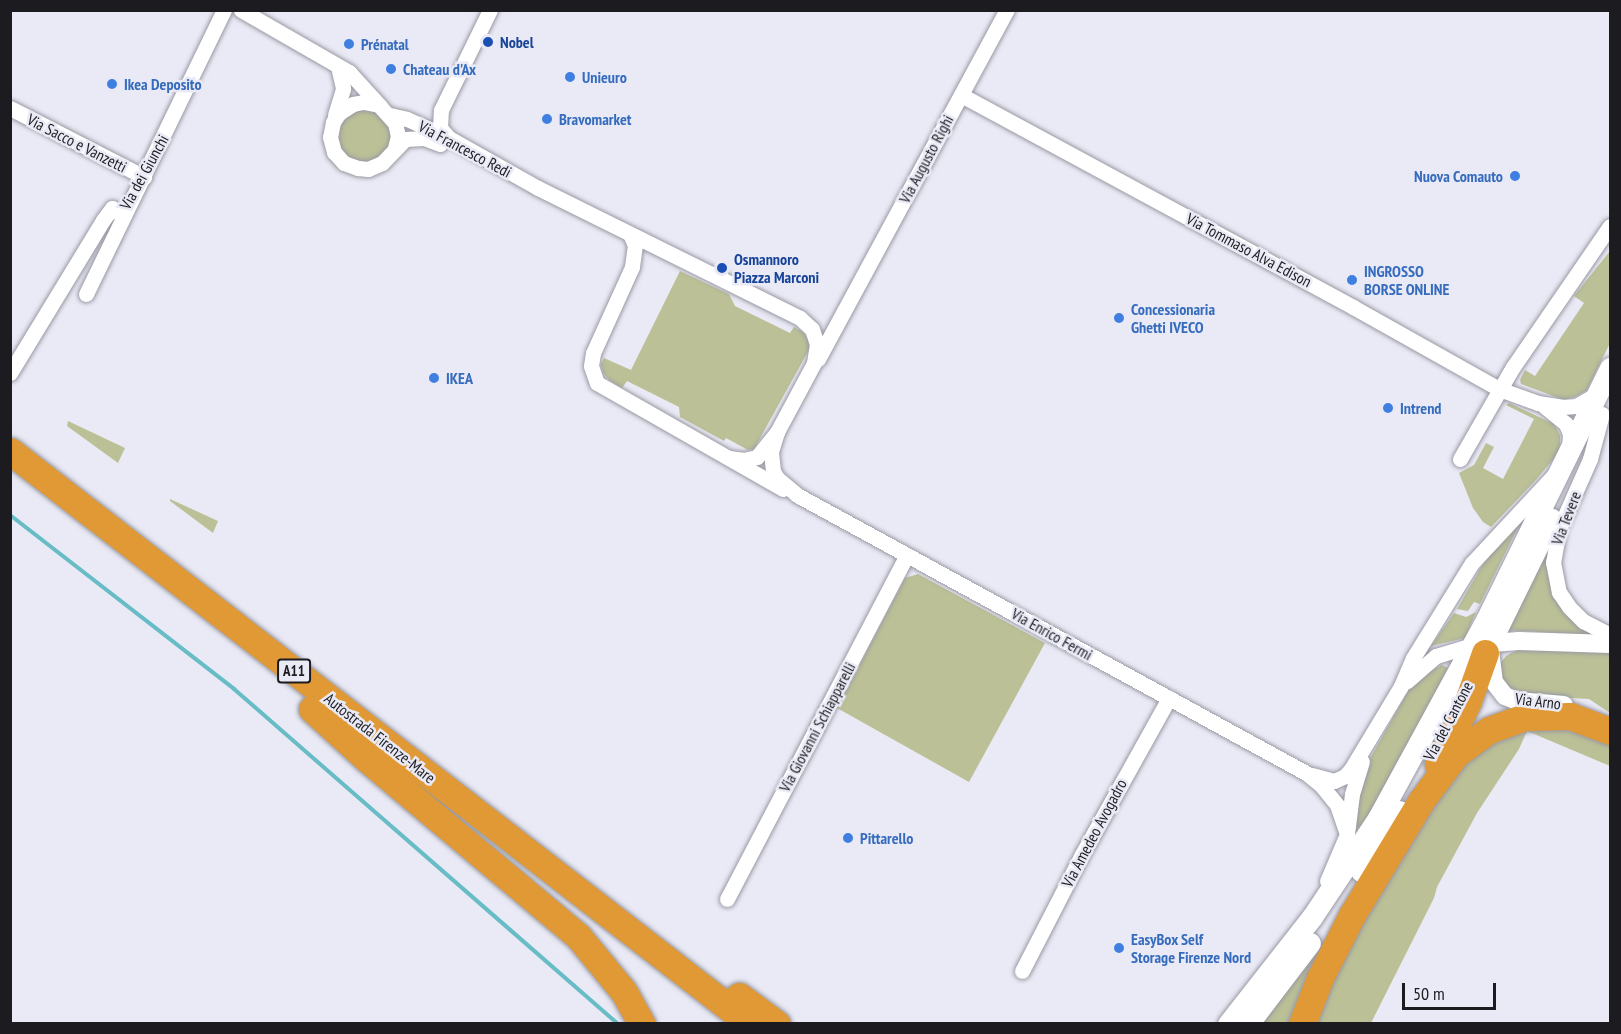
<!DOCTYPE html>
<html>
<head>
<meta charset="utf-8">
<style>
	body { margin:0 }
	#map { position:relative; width:1621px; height:1034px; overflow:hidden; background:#e9eaf5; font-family:"PT Sans Narrow",sans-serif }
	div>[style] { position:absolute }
	.green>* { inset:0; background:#bcc096 }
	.round { border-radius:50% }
	.stream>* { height:4px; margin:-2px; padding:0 2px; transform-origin:2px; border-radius:2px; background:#67bcc6 }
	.roads { filter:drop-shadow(0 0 2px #9899a3) drop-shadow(0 0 2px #9899a3) }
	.minor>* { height:15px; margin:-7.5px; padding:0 7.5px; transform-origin:7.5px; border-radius:7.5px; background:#fff }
	.tertiary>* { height:18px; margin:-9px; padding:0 9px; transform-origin:9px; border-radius:9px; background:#fff }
	.secondary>* { height:21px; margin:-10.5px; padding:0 10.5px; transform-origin:10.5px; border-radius:10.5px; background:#fff }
	.motorway>* { height:27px; margin:-13.5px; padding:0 13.5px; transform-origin:13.5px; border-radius:13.5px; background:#e09935 }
	.dots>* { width:16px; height:16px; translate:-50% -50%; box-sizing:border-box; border:3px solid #e9eaf5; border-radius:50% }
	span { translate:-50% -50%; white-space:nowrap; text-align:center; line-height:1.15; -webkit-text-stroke:5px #e9eaf5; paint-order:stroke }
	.shield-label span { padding:2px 4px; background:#e9eaf5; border:2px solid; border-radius:4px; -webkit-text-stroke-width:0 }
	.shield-label { font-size:15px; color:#1c1c20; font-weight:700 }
	.transit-label { font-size:16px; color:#164399; font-weight:700 }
	.left { translate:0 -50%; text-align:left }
	.shop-label { font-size:16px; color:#366cbe; font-weight:700 }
	.right { translate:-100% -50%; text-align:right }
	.street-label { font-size:16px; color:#1c1c20 }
	.frame { position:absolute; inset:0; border:12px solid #1c1c20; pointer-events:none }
	.scale { position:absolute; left:1402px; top:983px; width:94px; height:27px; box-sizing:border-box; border:3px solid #1c1c20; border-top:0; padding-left:8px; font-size:18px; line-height:21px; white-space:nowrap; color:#1c1c20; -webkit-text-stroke:4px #e9eaf5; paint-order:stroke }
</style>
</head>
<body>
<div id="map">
	<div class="green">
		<div class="round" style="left:337px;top:109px;width:54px;height:54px"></div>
		<div style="clip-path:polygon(1610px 251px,1610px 343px,1587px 390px,1577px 396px,1564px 400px,1521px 384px,1520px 380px,1525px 370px,1535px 376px,1584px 303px,1574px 296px)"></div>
		<div style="clip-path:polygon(680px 271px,729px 294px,735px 306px,790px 333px,794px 327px,803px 332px,809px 341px,810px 348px,754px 449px,748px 450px,726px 438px,724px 441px,680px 417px,679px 407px,627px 381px,622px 388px,609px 380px,603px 373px,601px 364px,604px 358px,631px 370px)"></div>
		<div style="clip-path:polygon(1509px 403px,1554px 424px,1560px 435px,1560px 446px,1556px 456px,1535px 481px,1491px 527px,1483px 522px,1473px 508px,1459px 473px,1474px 465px,1486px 443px,1494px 447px,1483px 468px,1503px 479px,1534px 419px,1506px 405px)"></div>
		<div style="clip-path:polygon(68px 421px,125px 448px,118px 463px,67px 426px)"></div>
		<div style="clip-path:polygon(170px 499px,218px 521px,213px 533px,170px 501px)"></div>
		<div style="clip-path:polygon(1515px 523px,1518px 527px,1480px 604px,1474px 602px,1468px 611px,1457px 609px,1483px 564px)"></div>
		<div style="clip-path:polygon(1550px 546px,1547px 561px,1591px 635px,1505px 630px)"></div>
		<div style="clip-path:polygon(918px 574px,1045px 643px,969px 782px,837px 708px,905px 578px)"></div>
		<div style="clip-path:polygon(1476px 612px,1465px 638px,1431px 646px,1454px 613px,1466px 617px)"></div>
		<div style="clip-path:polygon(1519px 649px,1610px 652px,1610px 713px,1589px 699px,1519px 695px,1502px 685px,1498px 666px,1506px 656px)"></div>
		<div style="clip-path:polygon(1442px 665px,1448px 668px,1392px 778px,1360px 828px,1356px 827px,1363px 771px,1412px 684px,1422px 675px)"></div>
		<div style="clip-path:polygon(1546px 721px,1610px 737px,1610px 766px,1527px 731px,1519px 749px,1477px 813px,1437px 887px,1434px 898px,1371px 1023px,1310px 1024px,1350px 930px,1470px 749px)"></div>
		<div style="clip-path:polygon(1318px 941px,1324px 942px,1292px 1023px,1257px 1024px)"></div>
	</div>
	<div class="stream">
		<div style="left:10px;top:515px;width:284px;rotate:37.8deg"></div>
		<div style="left:234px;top:689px;width:510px;rotate:41.1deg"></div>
	</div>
	<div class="roads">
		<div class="minor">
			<div style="left:241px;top:10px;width:125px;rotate:29.9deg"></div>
			<div style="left:349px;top:72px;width:46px;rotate:47.6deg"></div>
			<div style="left:961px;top:95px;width:446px;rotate:28.4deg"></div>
			<div style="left:1353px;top:307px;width:167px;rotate:29.3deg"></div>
			<div style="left:1499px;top:389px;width:41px;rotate:19.7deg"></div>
			<div style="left:1538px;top:403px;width:24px;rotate:9deg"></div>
			<div style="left:1562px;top:407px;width:14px;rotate:-4deg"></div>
			<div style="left:1576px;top:406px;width:24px;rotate:-30deg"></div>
			<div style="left:10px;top:108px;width:151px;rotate:27.2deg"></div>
			<div style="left:335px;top:115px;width:28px;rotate:-73deg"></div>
			<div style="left:343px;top:88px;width:22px;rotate:-103deg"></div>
			<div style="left:390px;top:115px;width:17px;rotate:13deg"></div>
			<div style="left:407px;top:119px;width:46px;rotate:24.3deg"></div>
			<div style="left:449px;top:138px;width:102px;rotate:29.3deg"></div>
			<div style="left:538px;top:188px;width:292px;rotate:26.4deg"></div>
			<div style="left:800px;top:318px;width:16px;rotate:43deg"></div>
			<div style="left:812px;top:329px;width:16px;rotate:72deg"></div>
			<div style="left:817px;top:344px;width:19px;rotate:99deg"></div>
			<div style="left:814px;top:363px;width:78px;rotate:118.2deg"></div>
			<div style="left:777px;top:432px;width:32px;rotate:129deg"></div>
			<div style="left:757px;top:457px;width:13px;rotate:167deg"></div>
			<div style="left:744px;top:460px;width:15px;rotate:-172deg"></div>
			<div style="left:449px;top:138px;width:13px;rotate:-132deg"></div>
			<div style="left:440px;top:128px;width:18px;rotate:-87deg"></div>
			<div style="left:441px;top:110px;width:111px;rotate:-63.9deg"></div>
			<div style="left:395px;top:148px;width:12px;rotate:-76deg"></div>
			<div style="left:398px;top:136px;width:13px;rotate:-103deg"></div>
			<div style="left:395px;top:123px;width:24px;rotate:-132deg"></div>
			<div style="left:379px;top:105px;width:16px;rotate:-169deg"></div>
			<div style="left:363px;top:102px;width:10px;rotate:169deg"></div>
			<div style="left:353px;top:104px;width:17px;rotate:147deg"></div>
			<div style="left:339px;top:113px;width:11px;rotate:124deg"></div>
			<div style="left:333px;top:122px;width:15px;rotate:101deg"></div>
			<div style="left:330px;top:137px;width:16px;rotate:75deg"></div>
			<div style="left:334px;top:152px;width:15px;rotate:48deg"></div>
			<div style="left:344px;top:163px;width:15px;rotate:20deg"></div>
			<div style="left:358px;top:168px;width:10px;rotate:6deg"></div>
			<div style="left:368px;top:169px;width:15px;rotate:-23deg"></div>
			<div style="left:382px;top:163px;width:33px;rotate:-46deg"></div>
			<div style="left:405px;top:139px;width:19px;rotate:-3deg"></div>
			<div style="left:424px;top:138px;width:17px;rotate:21deg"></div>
			<div style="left:630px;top:234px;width:12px;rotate:66deg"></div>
			<div style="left:635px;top:245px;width:22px;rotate:98deg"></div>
			<div style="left:632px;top:267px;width:94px;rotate:114.4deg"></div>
			<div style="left:593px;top:353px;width:13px;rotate:99deg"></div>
			<div style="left:591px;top:366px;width:18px;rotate:71deg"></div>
			<div style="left:597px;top:383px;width:214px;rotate:29.7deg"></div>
			<div style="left:86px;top:294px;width:316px;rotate:-64.1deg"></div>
			<div style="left:818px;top:359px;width:397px;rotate:-61.6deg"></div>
			<div style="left:10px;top:373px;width:179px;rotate:-58.7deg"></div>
			<div style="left:103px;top:220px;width:15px;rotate:-53deg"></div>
			<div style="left:112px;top:208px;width:14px;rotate:34deg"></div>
			<div style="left:1544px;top:406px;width:28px;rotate:39deg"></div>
			<div style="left:1566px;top:424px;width:11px;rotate:68deg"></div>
			<div style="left:1570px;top:434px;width:14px;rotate:94deg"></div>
			<div style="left:1602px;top:414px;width:47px;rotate:104.9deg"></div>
			<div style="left:1590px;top:459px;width:77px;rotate:113.9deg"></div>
			<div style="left:1559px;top:529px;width:34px;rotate:100deg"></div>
			<div style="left:1553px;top:562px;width:31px;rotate:79deg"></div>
			<div style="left:1559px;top:592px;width:18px;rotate:56deg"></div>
			<div style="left:1569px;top:607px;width:20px;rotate:45deg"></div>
			<div style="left:1583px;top:621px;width:30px;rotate:27deg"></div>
			<div style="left:777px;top:432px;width:21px;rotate:107deg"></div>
			<div style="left:771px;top:452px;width:19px;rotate:84deg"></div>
			<div style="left:773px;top:471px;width:8px;rotate:60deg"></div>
			<div style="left:777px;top:478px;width:26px;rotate:40deg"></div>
			<div style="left:797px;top:495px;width:580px;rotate:28.64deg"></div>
			<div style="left:1306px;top:773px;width:19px;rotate:39deg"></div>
			<div style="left:1321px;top:785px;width:26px;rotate:51deg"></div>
			<div style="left:1337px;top:805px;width:31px;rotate:71deg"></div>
			<div style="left:1460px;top:459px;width:106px;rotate:-60.1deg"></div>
			<div style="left:1513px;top:367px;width:171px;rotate:-55.5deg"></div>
			<div style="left:1407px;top:681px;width:38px;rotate:-41deg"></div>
			<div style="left:1436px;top:656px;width:39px;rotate:-17deg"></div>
			<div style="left:1312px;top:775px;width:23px;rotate:15deg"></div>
			<div style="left:1334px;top:781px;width:12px;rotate:-24deg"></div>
			<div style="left:1345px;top:776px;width:9px;rotate:-49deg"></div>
			<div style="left:1351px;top:769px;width:97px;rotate:-58.9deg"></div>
			<div style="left:1401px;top:686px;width:30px;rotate:-67deg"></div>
			<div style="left:1413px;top:658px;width:112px;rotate:-58.2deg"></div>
			<div style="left:1472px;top:563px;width:119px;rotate:-47deg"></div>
			<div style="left:1327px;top:881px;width:51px;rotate:-66.9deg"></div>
			<div style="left:1347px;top:834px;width:40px;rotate:-82.9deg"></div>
			<div style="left:1352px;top:794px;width:34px;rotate:-73deg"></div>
			<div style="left:727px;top:899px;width:388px;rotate:-62.4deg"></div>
			<div style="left:1022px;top:971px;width:129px;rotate:-62.8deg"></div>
			<div style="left:1081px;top:856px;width:181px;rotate:-60.9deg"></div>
		</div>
		<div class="tertiary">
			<div style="left:1478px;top:644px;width:41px;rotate:-4.2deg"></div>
			<div style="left:1519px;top:641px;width:91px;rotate:1.9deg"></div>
			<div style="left:1490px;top:650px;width:32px;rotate:83deg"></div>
			<div style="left:1494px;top:682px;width:18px;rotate:52deg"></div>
			<div style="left:1505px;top:696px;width:13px;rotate:23deg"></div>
			<div style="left:1517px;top:701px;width:47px;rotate:4.9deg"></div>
		</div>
		<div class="secondary">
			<div style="left:1488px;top:647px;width:143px;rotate:-63.8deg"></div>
			<div style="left:1361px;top:871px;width:71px;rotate:-57.7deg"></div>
			<div style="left:1228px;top:1024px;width:136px;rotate:-51.9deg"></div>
			<div style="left:1312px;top:917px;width:119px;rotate:-56.3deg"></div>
			<div style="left:1378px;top:818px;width:228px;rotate:-61.4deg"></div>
			<div style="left:1487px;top:618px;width:279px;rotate:-63.8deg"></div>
			<div style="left:1248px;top:1024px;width:102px;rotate:-52.6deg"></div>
		</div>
		<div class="motorway">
			<div style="left:10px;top:451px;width:936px;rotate:37.75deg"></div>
			<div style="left:312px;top:709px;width:74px;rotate:42.3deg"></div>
			<div style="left:367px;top:759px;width:275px;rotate:40deg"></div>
			<div style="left:578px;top:936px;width:72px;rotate:50.6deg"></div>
			<div style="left:624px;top:992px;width:37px;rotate:61deg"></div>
			<div style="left:1438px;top:764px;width:70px;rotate:-64.5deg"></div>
			<div style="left:1468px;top:701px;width:51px;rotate:-70.5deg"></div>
			<div style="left:739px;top:996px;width:47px;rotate:36.4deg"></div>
			<div style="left:1302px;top:1024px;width:49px;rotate:-68.6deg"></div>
			<div style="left:1320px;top:978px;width:71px;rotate:-63.1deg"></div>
			<div style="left:1352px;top:915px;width:133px;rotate:-58.8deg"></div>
			<div style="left:1421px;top:801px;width:59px;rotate:-53.3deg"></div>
			<div style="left:1456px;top:754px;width:41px;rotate:-36deg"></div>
			<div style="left:1489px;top:730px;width:38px;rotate:-20deg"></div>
			<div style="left:1525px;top:717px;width:45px;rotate:-1.3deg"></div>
			<div style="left:1570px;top:716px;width:43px;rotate:20.6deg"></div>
		</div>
	</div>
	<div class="dots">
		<div style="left:488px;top:42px;background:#1a4fb4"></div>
		<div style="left:349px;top:44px;background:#3f7fe0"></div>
		<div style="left:391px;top:69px;background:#3f7fe0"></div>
		<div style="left:570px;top:77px;background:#3f7fe0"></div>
		<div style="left:112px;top:84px;background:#3f7fe0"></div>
		<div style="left:547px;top:119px;background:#3f7fe0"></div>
		<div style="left:1515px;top:176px;background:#3f7fe0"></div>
		<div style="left:722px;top:268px;background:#1a4fb4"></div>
		<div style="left:1352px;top:280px;background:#3f7fe0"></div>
		<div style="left:1119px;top:318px;background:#3f7fe0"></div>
		<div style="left:434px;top:378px;background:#3f7fe0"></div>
		<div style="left:1388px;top:408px;background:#3f7fe0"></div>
		<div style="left:848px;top:838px;background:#3f7fe0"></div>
		<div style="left:1119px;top:948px;background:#3f7fe0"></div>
	</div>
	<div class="shield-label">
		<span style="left:294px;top:671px">A11</span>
	</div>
	<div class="transit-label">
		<span class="left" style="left:500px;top:42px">Nobel</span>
		<span class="left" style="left:734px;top:268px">Osmannoro<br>Piazza Marconi</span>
	</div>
	<div class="shop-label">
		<span class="left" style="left:361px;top:44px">Prénatal</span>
		<span class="left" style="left:403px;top:69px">Chateau d'Ax</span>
		<span class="left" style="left:582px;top:77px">Unieuro</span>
		<span class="left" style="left:124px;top:84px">Ikea Deposito</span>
		<span class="left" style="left:559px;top:119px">Bravomarket</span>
		<span class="right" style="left:1503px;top:176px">Nuova Comauto</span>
		<span class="left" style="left:1364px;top:280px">INGROSSO<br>BORSE ONLINE</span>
		<span class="left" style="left:1131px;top:318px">Concessionaria<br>Ghetti IVECO</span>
		<span class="left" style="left:446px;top:378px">IKEA</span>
		<span class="left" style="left:1400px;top:408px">Intrend</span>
		<span class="left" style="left:860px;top:838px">Pittarello</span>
		<span class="left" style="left:1131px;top:948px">EasyBox Self<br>Storage Firenze Nord</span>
	</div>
	<div class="street-label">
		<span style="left:77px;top:143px;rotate:27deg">Via Sacco e Vanzetti</span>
		<span style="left:465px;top:149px;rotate:28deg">Via Francesco Redi</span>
		<span style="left:926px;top:159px;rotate:-62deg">Via Augusto Righi</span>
		<span style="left:144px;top:172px;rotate:-61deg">Via dei Giunchi</span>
		<span style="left:1249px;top:250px;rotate:28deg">Via Tommaso Alva Edison</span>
		<span style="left:1566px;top:518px;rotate:-69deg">Via Tevere</span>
		<span style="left:1052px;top:634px;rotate:29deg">Via Enrico Fermi</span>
		<span style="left:1538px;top:701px;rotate:7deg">Via Arno</span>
		<span style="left:1448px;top:721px;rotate:-62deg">Via del Cantone</span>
		<span style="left:817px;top:727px;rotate:-62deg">Via Giovanni Schiapparelli</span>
		<span style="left:380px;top:738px;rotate:38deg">Autostrada Firenze-Mare</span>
		<span style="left:1094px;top:833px;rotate:-62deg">Via Amedeo Avogadro</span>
	</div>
	<div class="frame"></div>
	<div class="scale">50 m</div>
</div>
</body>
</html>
